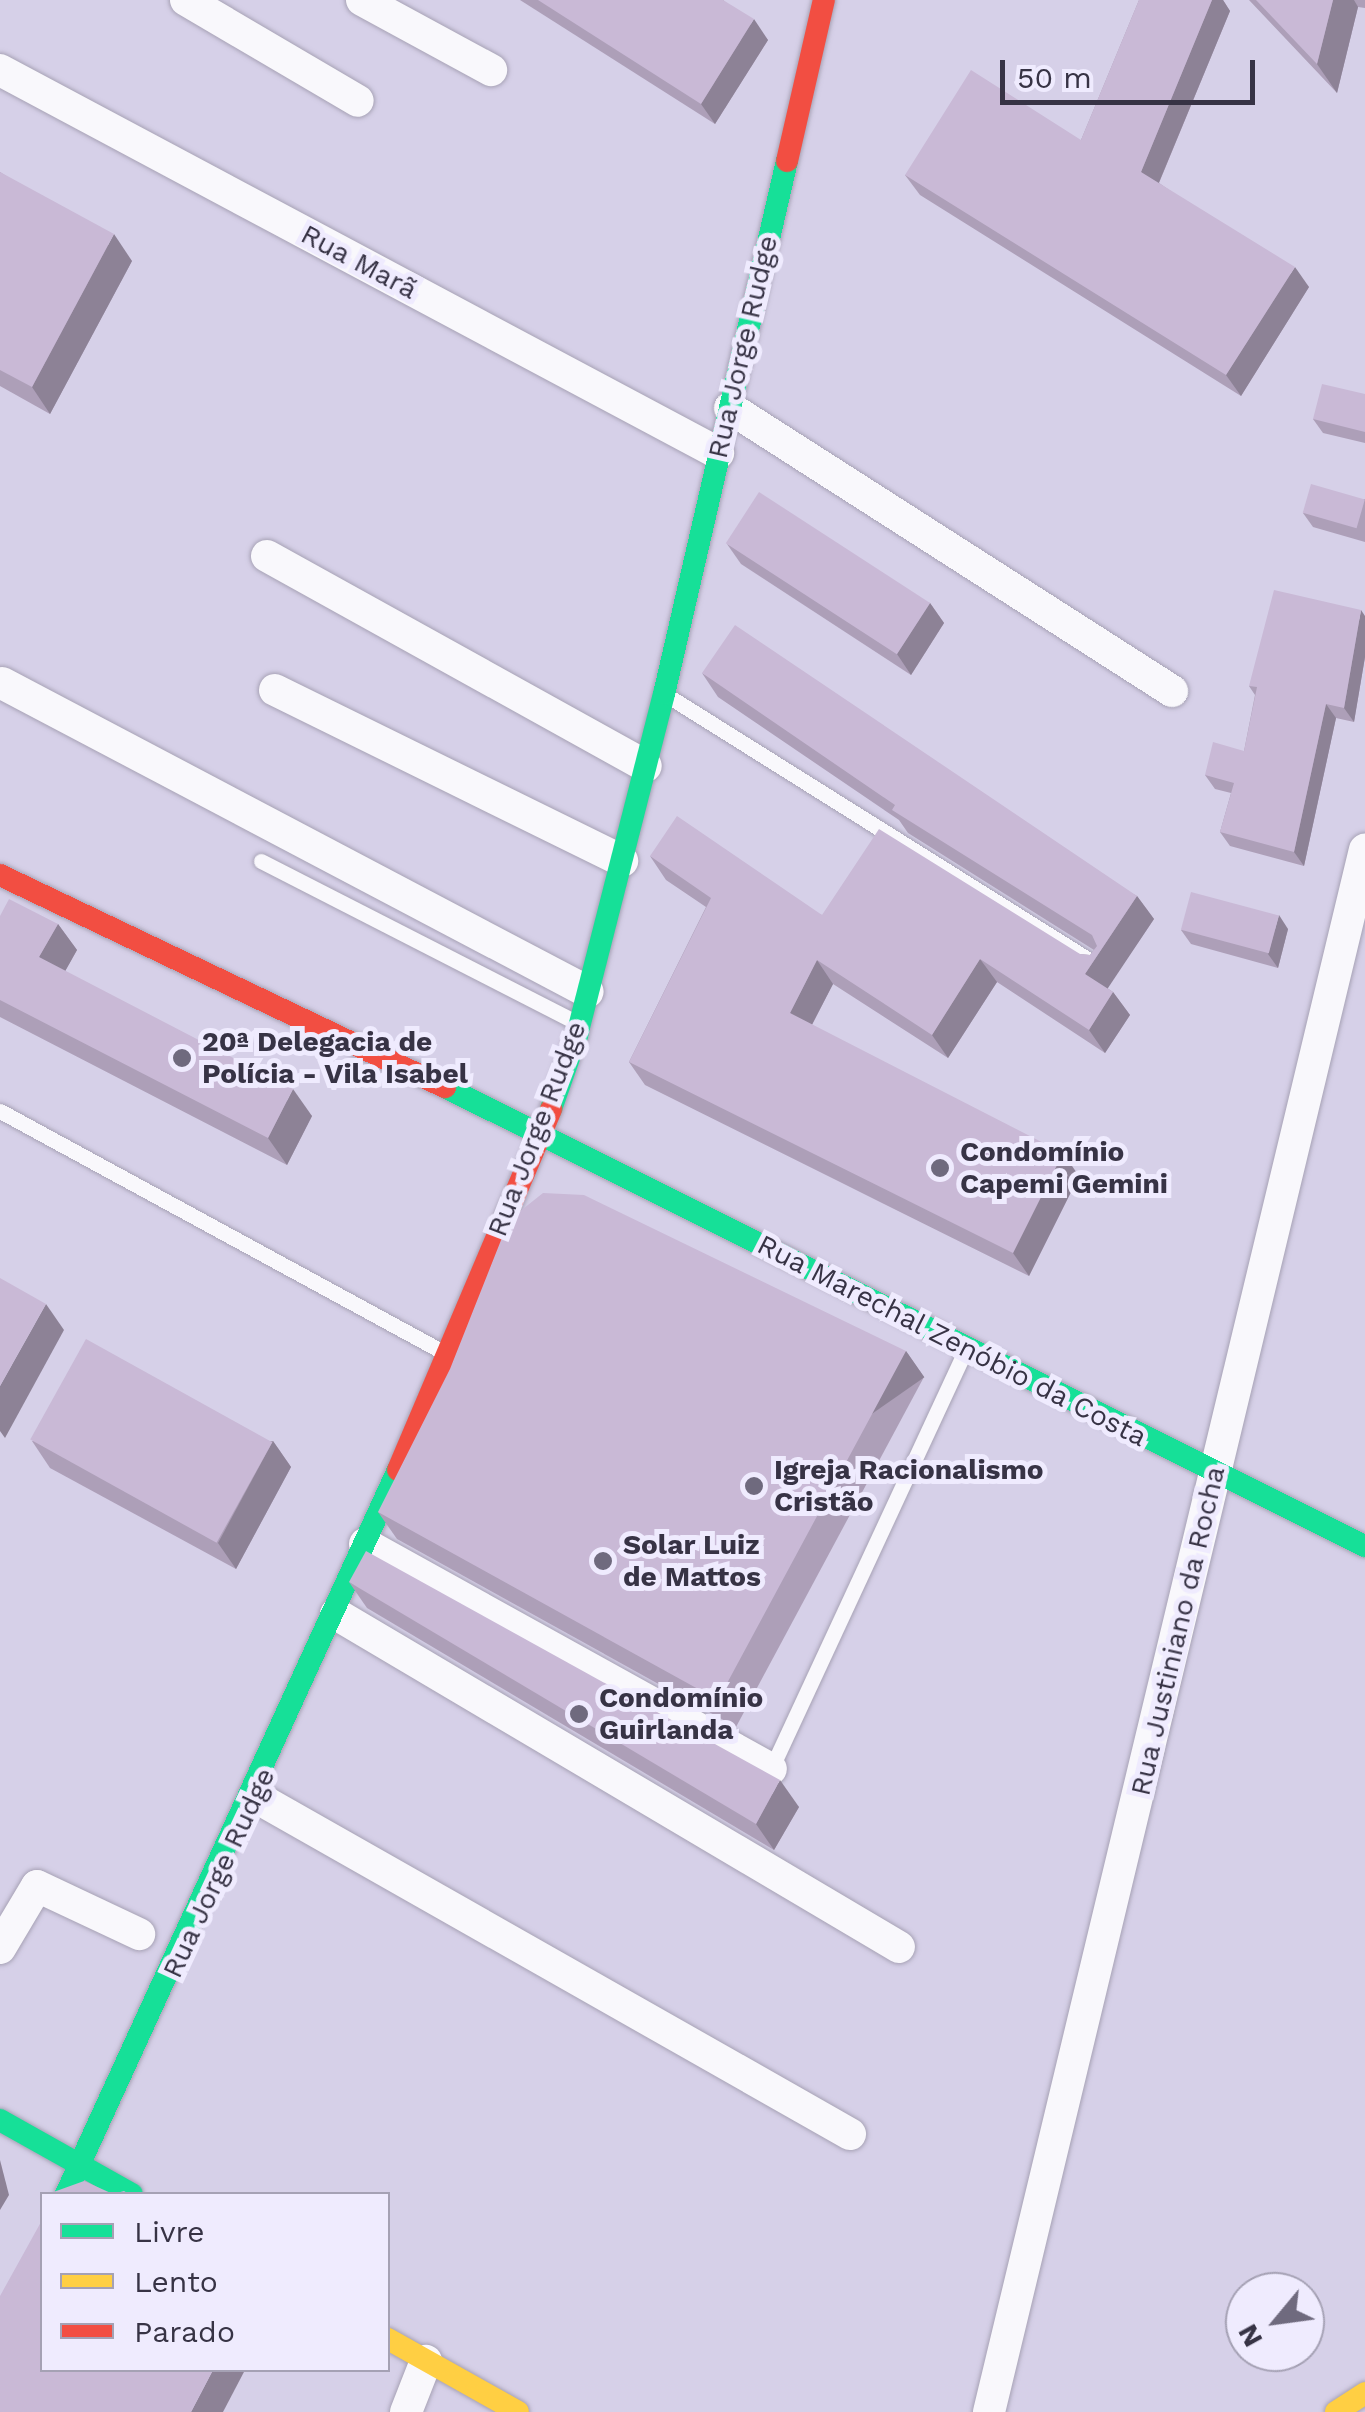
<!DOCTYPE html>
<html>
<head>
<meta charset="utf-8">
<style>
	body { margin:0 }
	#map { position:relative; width:1365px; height:2412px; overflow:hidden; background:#d6d0e8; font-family:"Work Sans",sans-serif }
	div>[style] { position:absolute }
	.roads { filter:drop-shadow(0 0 2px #a7a2b5) drop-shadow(0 0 2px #a7a2b5) }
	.lane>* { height:15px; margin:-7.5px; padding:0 7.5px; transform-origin:7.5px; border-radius:7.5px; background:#f9f8fc }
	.street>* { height:32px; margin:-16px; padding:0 16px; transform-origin:16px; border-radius:16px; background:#f9f8fc }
	.fast>* { height:22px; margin:-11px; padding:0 11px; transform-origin:11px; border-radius:11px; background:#16e098 }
	.slow>* { height:22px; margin:-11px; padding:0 11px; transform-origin:11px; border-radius:11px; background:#ffcf43 }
	.jam>* { height:22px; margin:-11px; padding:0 11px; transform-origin:11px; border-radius:11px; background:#f24e42 }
	.wall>* { inset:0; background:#ad9fb8 }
	.shaded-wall>* { inset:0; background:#8d8296; transform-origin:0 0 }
	.building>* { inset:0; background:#c9b9d6; transform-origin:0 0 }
	.dots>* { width:28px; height:28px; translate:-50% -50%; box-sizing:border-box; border:5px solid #efebfe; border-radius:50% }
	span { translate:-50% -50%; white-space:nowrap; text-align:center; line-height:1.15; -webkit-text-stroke:10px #efebfe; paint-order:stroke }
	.street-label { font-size:28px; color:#373345 }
	.poi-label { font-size:28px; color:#373345; font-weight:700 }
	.left { translate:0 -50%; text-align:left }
	.legend { position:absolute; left:40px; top:2192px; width:350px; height:180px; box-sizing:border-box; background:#efebfe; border:2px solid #a5a1b4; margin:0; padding:12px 18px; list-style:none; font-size:30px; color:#373345 }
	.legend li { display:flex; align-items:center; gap:20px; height:50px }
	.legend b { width:50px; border:2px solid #a5a1b4 }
	.north { position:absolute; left:1225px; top:2272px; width:100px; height:100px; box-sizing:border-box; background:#efebfe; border:2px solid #a5a1b4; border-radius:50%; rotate:241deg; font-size:28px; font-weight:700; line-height:40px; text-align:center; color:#373345 }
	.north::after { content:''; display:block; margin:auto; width:35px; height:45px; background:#6f6a7e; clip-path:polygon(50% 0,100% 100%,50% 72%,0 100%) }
	.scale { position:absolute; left:1000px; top:60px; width:255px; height:45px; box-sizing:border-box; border:5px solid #373345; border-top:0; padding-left:12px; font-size:30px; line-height:35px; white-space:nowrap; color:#373345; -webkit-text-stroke:8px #efebfe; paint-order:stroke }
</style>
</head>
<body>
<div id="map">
	<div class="roads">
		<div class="lane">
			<div style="left:668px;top:696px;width:506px;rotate:32.09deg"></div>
			<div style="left:261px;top:861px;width:352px;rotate:27.1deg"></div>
			<div style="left:0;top:1111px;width:507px;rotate:28.54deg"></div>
			<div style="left:771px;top:1769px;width:460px;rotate:-65.1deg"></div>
		</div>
		<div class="street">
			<div style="left:186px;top:0;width:199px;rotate:30.4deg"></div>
			<div style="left:362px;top:0;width:147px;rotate:28.5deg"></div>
			<div style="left:0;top:70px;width:814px;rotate:28.08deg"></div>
			<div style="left:730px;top:408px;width:525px;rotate:32.63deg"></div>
			<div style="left:267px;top:556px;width:433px;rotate:29deg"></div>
			<div style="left:2px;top:683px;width:662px;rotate:27.8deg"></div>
			<div style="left:275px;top:690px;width:387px;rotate:26.2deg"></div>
			<div style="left:365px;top:1544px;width:464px;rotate:29deg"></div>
			<div style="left:336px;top:1614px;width:654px;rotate:30.6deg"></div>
			<div style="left:256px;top:1797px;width:683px;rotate:29.57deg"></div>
			<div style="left:0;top:1948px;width:72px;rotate:-59.2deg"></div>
			<div style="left:37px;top:1886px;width:113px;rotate:25.2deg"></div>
			<div style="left:406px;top:2412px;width:55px;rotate:-68.6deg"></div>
			<div style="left:989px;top:2412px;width:1607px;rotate:-76.47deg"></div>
		</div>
		<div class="fast">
			<div style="left:445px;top:1087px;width:1028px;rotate:26.52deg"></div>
			<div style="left:551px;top:1109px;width:78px;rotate:-70.6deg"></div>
			<div style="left:577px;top:1035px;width:352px;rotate:-75.7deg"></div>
			<div style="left:664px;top:694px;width:547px;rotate:-77.01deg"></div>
			<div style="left:0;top:2120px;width:151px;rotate:29.3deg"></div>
			<div style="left:66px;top:2194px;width:796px;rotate:-65.37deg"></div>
		</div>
		<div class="slow">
			<div style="left:388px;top:2339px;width:149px;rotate:29.3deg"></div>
			<div style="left:1336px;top:2412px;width:35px;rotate:-33deg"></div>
		</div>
		<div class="jam">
			<div style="left:787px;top:161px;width:165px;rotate:-77.1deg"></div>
			<div style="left:0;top:875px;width:493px;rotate:25.5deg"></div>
			<div style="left:398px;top:1470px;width:392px;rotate:-67deg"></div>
		</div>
	</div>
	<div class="wall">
		<div style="clip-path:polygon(520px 0,723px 0,768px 40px,715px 124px)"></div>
		<div style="clip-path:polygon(1139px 0,1223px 0,1230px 11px,1159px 183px,1309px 287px,1241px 396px,920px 195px,905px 175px,1081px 140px)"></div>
		<div style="clip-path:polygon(1249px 0,1365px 0,1365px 8px,1358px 7px,1337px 93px)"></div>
		<div style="clip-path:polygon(0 172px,132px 261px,50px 414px,0 386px)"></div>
		<div style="clip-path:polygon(1365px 394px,1365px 443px,1323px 433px,1313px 419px)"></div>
		<div style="clip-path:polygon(1365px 499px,1365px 542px,1313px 527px,1303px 513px)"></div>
		<div style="clip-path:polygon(727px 544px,930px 603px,944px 623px,911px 675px,741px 564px)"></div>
		<div style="clip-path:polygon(1365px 616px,1365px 657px,1354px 722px,1336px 718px,1304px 866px,1230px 846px,1220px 832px,1231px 793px,1215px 789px,1205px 775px,1244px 751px,1255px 695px,1249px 686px)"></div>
		<div style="clip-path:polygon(702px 673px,1137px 896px,1154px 919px,1107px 988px,1113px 992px,1130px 1015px,1105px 1053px,997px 982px,948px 1058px,833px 984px,812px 1025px,1079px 1176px,1029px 1276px,645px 1085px,629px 1062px,706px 907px,666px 880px,650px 856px,822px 915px,1080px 954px,1090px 955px,1094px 950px,908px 833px,899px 820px,718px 697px)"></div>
		<div style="clip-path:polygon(0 916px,58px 924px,77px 950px,65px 971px,312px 1116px,287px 1165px,0 1017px)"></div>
		<div style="clip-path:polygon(1288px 929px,1278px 968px,1191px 944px,1181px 930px)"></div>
		<div style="clip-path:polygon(906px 1351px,924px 1377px,736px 1727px,397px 1539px,378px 1512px)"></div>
		<div style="clip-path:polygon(32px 1441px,273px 1441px,291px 1467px,236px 1569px,50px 1468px)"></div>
		<div style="clip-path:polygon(349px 1582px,799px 1807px,774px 1850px,367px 1608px)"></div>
	</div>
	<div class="shaded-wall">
		<div style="clip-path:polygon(1212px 0,1223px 0,1230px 11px,1155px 192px,1141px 172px)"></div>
		<div style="clip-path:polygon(1333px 0,1354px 0,1358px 7px,1337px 93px,1317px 64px)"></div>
		<div style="clip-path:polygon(754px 19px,768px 40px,715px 124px,701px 104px)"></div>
		<div style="clip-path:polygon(114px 234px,132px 261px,50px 414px,32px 387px)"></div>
		<div style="clip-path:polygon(1295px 267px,1309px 287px,1241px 396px,1226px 375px)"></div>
		<div style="clip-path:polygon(930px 603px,944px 623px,911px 675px,897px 654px)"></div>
		<div style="clip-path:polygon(1361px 610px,1365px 616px,1365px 657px,1354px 722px,1344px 708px)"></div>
		<div style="clip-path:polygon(1326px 704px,1336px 718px,1304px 866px,1294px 852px)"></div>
		<div style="clip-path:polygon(1137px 896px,1154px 919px,1102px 997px,1085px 974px)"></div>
		<div style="clip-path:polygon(1279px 915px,1288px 929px,1278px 968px,1268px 954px)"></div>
		<div style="clip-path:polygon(58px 924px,77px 950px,58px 984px,39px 957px)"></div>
		<div style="clip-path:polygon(980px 959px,997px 982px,948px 1058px,932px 1035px)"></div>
		<div style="clip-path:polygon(817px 960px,833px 984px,806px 1036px,790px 1013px)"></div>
		<div style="clip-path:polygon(1113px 992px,1130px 1015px,1105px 1053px,1089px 1030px)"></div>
		<div style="clip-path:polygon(293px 1089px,312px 1116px,287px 1165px,268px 1138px)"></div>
		<div style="clip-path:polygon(1063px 1153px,1079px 1176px,1029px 1276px,1013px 1253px)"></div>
		<div style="clip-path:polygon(46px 1304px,64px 1330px,5px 1438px,0 1431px,0 1386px)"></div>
		<div style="left:906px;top:1351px;width:32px;height:396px;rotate:55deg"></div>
		<div style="clip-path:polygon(273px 1441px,291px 1467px,236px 1569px,218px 1543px)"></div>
		<div style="clip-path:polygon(780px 1780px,799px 1807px,774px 1850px,756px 1824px)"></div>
		<div style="clip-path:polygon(0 2160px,9px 2195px,0 2210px)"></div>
		<div style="clip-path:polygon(213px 2370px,245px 2370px,223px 2412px,191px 2412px)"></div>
	</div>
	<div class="building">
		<div style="clip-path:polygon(538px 0,723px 0,754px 19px,701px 104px)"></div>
		<div style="clip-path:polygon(1139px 0,1212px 0,1141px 172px,1295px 267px,1226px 375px,905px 175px,971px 70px,1081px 140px)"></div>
		<div style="clip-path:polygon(1256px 0,1333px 0,1317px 64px)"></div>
		<div style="clip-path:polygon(0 172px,114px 234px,32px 387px,0 370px)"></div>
		<div style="clip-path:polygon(1322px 384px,1365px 394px,1365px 432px,1313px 419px)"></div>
		<div style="left:1311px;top:484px;width:56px;height:30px;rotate:16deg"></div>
		<div style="left:759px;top:492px;width:204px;height:61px;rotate:33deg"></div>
		<div style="clip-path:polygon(1274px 590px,1361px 610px,1344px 708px,1326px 704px,1294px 852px,1220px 832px,1234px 783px,1205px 775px,1213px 742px,1244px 751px,1257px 687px,1249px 686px)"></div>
		<div style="clip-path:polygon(735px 625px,1137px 896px,1085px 974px,1113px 992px,1089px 1030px,980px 959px,932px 1035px,817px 960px,790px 1013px,1063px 1153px,1013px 1253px,629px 1062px,711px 898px,650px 856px,677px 816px,822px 915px,879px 829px,1080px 954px,1090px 955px,1097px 946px,1092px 935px,892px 810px,895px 805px,702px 673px)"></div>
		<div style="left:1191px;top:892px;width:91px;height:39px;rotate:15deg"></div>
		<div style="clip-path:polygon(9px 899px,58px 924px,39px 957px,293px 1089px,268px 1138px,0 1000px,0 916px)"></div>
		<div style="clip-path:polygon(543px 1193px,584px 1195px,906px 1351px,718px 1700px,378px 1512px,450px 1369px,509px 1220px)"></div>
		<div style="clip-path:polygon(0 1278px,46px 1304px,0 1386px)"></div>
		<div style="left:86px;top:1339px;width:213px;height:115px;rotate:29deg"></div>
		<div style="clip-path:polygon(366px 1551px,780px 1780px,756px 1824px,349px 1582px)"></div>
		<div style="clip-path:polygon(84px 2181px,113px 2194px,124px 2191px,129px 2194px,48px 2194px)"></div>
		<div style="clip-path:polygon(42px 2215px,42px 2370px,213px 2370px,191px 2412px,0 2412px,0 2296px,41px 2222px)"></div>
	</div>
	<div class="dots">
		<div style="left:182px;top:1058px;background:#6f6a7e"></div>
		<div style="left:940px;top:1168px;background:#6f6a7e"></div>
		<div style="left:754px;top:1486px;background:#6f6a7e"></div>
		<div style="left:603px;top:1561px;background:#6f6a7e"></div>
		<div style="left:579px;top:1714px;background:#6f6a7e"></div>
	</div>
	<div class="street-label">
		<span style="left:359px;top:262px;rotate:28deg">Rua Marã</span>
		<span style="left:743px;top:347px;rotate:-77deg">Rua Jorge Rudge</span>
		<span style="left:537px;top:1129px;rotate:-69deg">Rua Jorge Rudge</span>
		<span style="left:952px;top:1341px;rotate:27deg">Rua Marechal Zenóbio da Costa</span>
		<span style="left:1178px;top:1631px;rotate:-77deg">Rua Justiniano da Rocha</span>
		<span style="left:219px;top:1873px;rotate:-65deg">Rua Jorge Rudge</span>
	</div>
	<div class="poi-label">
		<span class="left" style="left:202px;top:1058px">20ª Delegacia de<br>Polícia - Vila Isabel</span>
		<span class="left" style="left:960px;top:1168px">Condomínio<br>Capemi Gemini</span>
		<span class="left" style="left:774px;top:1486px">Igreja Racionalismo<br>Cristão</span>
		<span class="left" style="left:623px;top:1561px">Solar Luiz<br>de Mattos</span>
		<span class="left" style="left:599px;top:1714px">Condomínio<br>Guirlanda</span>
	</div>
	<ul class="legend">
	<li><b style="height:12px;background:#16e098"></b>Livre</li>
	<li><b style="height:12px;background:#ffcf43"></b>Lento</li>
	<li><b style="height:12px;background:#f24e42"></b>Parado</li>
	</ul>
	<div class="north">N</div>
	<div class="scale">50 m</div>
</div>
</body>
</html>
